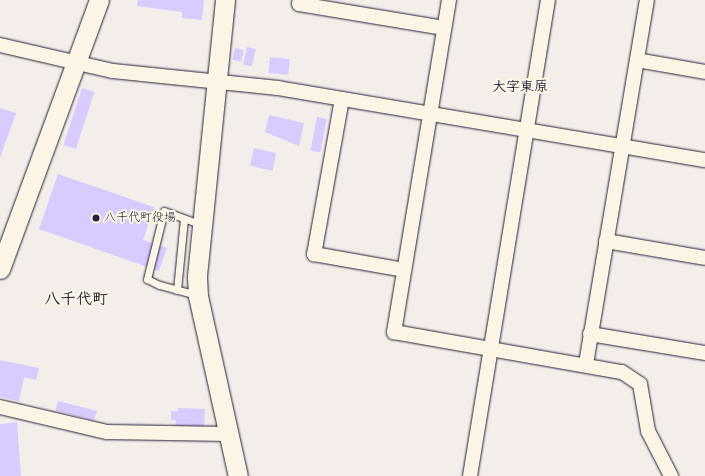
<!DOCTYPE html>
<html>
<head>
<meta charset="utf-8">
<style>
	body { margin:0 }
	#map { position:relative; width:705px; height:476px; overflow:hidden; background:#f5edea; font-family:"Architects Daughter","Klee One",sans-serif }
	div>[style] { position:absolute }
	.building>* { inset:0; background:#d9cbfe; transform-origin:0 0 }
	.roads { filter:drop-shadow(0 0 1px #22223b) drop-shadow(0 0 1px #22223b) }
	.lane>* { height:7px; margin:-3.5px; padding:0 3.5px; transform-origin:3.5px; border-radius:3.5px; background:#fcf5e5 }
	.street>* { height:14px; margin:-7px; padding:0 7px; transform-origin:7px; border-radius:7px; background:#fcf5e5 }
	.secondary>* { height:19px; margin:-9.5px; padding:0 9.5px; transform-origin:9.5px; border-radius:9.5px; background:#fcf5e5 }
	.dots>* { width:11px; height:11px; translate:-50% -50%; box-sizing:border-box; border:2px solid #fcf5e5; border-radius:50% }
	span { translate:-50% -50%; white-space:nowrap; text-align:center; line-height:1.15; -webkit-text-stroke:4px #fcf5e5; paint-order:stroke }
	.poi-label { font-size:12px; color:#22223b }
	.left { translate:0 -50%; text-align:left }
	.quarter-label { font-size:14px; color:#22223b; font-weight:700 }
	.district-label { font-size:16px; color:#22223b; font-weight:700 }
</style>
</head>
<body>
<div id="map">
	<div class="building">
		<div style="clip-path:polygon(138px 0,204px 0,202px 20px,182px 18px,182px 12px,137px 6px)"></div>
		<div style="left:247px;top:47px;width:9px;height:18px;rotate:13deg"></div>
		<div style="left:235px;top:48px;width:9px;height:12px;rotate:13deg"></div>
		<div style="left:270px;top:57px;width:20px;height:16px;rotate:6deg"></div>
		<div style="left:82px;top:88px;width:13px;height:60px;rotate:18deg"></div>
		<div style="clip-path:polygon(0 108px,16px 113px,0 158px)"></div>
		<div style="clip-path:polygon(269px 115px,304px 123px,299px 146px,265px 132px)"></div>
		<div style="left:317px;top:117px;width:10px;height:34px;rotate:11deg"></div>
		<div style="left:254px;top:148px;width:23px;height:18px;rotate:13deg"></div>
		<div style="clip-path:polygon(58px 174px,154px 207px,143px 240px,167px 248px,159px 271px,39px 229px)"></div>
		<div style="clip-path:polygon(0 360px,39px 368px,36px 380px,24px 377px,19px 401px,0 397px)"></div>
		<div style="left:58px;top:401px;width:40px;height:10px;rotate:14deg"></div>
		<div style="clip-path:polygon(178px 408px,205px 409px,204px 428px,175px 427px,176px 420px,171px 420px,171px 411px,178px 411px)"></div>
		<div style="clip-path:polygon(17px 422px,21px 476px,0 476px,0 424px)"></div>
	</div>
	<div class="roads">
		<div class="lane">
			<div style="left:177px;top:290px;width:71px;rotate:-84.4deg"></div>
			<div style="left:197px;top:295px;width:39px;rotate:-165deg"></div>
			<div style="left:159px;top:285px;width:13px;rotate:-153deg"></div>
			<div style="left:147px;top:279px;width:70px;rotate:-76deg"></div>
			<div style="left:164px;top:211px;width:38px;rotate:20deg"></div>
		</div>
		<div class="street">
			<div style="left:300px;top:0;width:4px;rotate:104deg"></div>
			<div style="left:299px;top:4px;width:147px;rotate:9.4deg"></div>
			<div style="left:449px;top:0;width:337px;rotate:99.4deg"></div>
			<div style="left:394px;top:332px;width:231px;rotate:10deg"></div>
			<div style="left:622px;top:372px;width:22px;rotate:34deg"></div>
			<div style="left:640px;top:384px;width:48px;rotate:80.3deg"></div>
			<div style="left:648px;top:431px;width:51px;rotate:62.9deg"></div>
			<div style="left:0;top:45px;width:116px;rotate:13deg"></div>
			<div style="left:113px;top:71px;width:166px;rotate:5.9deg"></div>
			<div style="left:278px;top:88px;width:433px;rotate:9.6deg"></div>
			<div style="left:637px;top:60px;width:69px;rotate:10deg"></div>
			<div style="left:342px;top:99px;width:158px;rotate:100.2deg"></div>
			<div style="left:314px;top:254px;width:91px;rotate:10.1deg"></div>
			<div style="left:606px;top:241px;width:100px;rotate:9.7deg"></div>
			<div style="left:590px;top:334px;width:117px;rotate:9.4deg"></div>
			<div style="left:586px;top:364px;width:369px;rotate:-80.5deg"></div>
			<div style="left:0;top:407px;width:110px;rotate:13.2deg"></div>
			<div style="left:107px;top:432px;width:122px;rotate:0.9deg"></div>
			<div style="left:470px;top:476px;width:482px;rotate:-80.7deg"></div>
		</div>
		<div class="secondary">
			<div style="left:225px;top:0;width:278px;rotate:95.8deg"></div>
			<div style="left:197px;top:277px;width:19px;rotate:87deg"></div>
			<div style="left:198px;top:296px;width:184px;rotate:77.5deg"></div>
			<div style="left:0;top:269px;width:287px;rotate:-69.8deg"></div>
		</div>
	</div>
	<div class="dots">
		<div style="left:96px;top:218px;background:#22223b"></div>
	</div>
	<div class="poi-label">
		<span class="left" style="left:104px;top:218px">八千代町役場</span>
	</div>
	<div class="quarter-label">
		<span style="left:520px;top:87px">大字東原</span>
	</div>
	<div class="district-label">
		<span style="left:76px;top:299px">八千代町</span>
	</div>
</div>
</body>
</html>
